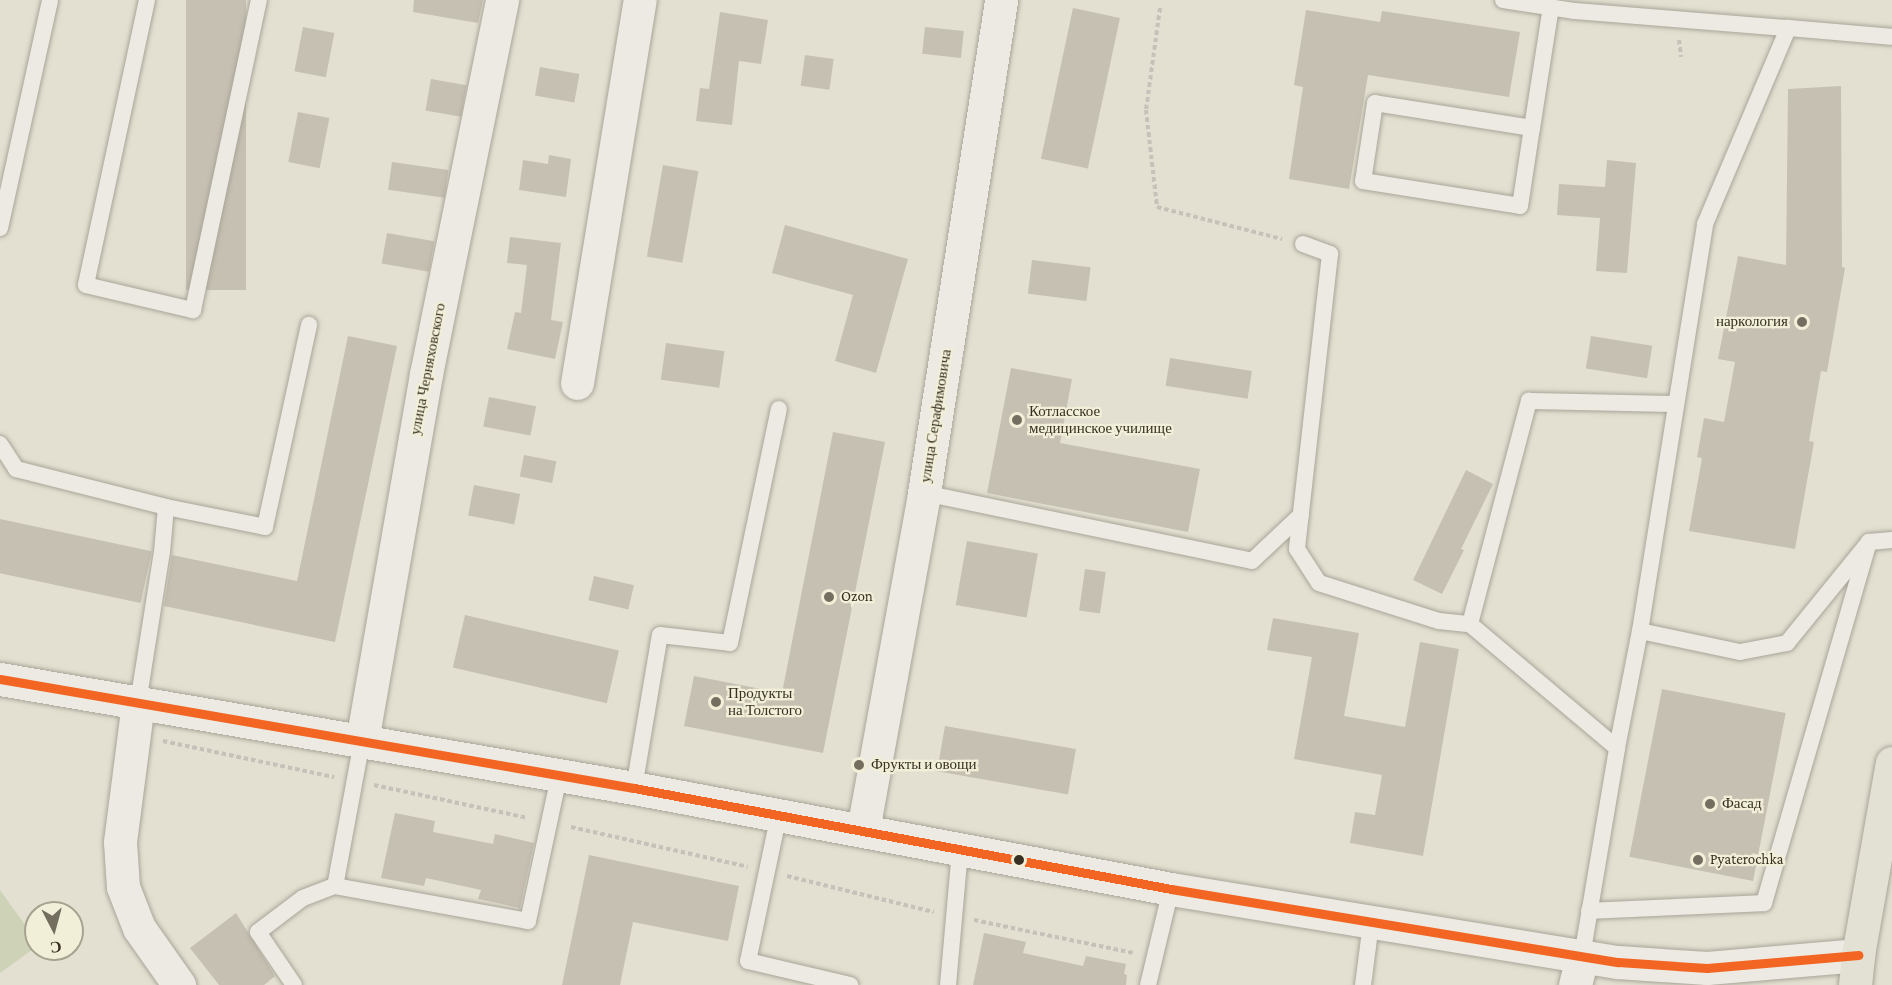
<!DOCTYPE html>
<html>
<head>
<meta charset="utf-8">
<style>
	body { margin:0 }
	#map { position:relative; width:1892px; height:985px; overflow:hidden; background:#e3e0d1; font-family:"Crimson Pro",serif }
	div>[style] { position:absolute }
	.green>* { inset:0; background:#ced2b6 }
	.building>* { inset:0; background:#c6c0b2; transform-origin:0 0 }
	.path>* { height:4px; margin-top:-2px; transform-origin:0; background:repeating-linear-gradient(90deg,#c4c2b9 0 4.5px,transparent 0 7.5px) }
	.roads { filter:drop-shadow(0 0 2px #a9a599) drop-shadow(0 0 2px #a9a599) }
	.service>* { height:16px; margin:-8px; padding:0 8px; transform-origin:8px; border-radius:8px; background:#eceae2 }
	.minor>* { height:33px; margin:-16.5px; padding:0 16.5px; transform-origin:16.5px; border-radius:16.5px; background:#eceae2 }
	.tertiary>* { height:33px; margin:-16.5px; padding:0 16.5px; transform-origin:16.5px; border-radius:16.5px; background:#eceae2 }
	.primary>* { height:33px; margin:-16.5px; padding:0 16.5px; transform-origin:16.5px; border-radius:16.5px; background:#e3e1d4 }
	.bus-1>* { height:9px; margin:-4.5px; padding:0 4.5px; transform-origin:4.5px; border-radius:4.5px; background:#f26522 }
	.dots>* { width:16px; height:16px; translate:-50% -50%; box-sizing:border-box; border:3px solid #f2efd9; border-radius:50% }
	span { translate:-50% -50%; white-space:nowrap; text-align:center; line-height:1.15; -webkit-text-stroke:4.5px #f2efd9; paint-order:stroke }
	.poi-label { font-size:15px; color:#373022 }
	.right { translate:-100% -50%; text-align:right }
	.left { translate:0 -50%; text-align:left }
	.street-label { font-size:15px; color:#373022 }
	.north { position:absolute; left:24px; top:901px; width:60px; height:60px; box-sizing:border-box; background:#f2efd9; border:2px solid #a7a390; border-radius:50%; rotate:174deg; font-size:16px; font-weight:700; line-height:24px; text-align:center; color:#373022 }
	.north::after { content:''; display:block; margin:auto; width:21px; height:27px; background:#736e5f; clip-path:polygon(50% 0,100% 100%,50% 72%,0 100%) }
</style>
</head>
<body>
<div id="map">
	<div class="green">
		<div style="clip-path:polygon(0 890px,36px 940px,36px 947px,0 973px)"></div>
	</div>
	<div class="building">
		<div style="left:186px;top:0;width:60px;height:290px"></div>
		<div style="clip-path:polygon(414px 0,483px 0,478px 23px,413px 12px)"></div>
		<div style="left:1073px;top:8px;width:48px;height:154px;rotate:12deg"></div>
		<div style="clip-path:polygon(1306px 10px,1380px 22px,1382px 11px,1520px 32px,1509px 97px,1368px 75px,1349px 189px,1289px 179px,1303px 87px,1294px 85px)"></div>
		<div style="clip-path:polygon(720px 12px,768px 20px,761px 64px,739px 61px,732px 125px,696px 121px,700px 88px,709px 89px)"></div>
		<div style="left:303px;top:27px;width:32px;height:45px;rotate:11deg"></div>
		<div style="left:925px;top:27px;width:39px;height:27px;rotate:6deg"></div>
		<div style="left:805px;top:55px;width:29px;height:31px;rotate:8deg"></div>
		<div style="left:540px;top:67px;width:40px;height:29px;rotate:10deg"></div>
		<div style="left:431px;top:79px;width:36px;height:32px;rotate:10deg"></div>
		<div style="clip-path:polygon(1841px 86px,1842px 267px,1845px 268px,1827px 372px,1821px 371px,1809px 441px,1814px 442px,1795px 549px,1689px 531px,1702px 458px,1697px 457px,1704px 418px,1724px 422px,1735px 362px,1718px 359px,1738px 256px,1786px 265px,1788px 89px)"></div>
		<div style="left:298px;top:112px;width:32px;height:51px;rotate:11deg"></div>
		<div style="clip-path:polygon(549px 155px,571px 159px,566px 197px,519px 190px,523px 160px,548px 164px)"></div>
		<div style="clip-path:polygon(1607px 160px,1636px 163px,1627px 273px,1596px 271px,1600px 218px,1557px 215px,1559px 184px,1605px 187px)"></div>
		<div style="left:392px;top:162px;width:57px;height:28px;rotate:8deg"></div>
		<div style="left:663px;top:165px;width:36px;height:93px;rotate:10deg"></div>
		<div style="clip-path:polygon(785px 225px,908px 259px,876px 373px,835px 361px,853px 295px,772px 273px)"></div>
		<div style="left:387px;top:233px;width:48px;height:31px;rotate:10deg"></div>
		<div style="clip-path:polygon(510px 237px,561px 243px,551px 320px,563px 322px,555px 359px,507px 349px,515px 312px,521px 313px,527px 265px,507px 263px)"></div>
		<div style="left:1032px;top:260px;width:59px;height:34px;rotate:7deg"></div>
		<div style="clip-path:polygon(348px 336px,397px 346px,335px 642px,164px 606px,172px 555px,297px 581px)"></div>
		<div style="left:1591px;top:336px;width:62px;height:33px;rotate:9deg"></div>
		<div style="left:666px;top:343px;width:59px;height:37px;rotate:8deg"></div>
		<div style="left:1170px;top:358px;width:83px;height:28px;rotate:9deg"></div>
		<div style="clip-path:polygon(1011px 368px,1072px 379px,1060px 443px,1200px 469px,1188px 532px,987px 493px)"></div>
		<div style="left:489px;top:397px;width:48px;height:30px;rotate:11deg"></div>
		<div style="clip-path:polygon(833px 432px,885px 442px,823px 753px,684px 726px,694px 676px,782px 693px)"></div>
		<div style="left:524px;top:455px;width:33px;height:22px;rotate:11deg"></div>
		<div style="clip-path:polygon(1466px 470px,1493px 484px,1461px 549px,1464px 550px,1442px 594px,1413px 580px)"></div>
		<div style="left:474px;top:485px;width:47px;height:31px;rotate:11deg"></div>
		<div style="left:0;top:519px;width:155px;height:53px;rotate:12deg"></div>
		<div style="left:967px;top:541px;width:72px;height:65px;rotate:10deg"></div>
		<div style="left:1085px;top:569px;width:21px;height:42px;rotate:8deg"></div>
		<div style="left:594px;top:576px;width:41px;height:25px;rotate:13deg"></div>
		<div style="left:465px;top:615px;width:158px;height:54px;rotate:13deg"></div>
		<div style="clip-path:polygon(1273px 618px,1359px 633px,1344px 716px,1405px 727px,1420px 642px,1459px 649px,1423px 856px,1350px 843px,1355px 812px,1375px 815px,1382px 775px,1294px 759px,1312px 657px,1267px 650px)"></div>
		<div style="left:1662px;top:689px;width:126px;height:171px;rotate:11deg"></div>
		<div style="left:945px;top:726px;width:133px;height:46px;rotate:10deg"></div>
		<div style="clip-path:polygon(395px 813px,435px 821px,433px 832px,493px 844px,495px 834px,534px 843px,520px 908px,478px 899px,481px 890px,426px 878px,424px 886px,381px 878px)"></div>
		<div style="clip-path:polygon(589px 855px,739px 886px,728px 941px,633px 922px,620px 985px,562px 985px)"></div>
		<div style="clip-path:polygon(236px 913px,275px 976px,264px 985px,219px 985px,190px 948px)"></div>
		<div style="clip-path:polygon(984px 933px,1026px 942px,1023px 953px,1083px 966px,1086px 956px,1126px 964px,1124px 974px,1127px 975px,1126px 985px,973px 985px)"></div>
	</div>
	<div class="path">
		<div style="left:1160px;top:8px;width:103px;rotate:97.8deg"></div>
		<div style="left:1146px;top:110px;width:98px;rotate:83.5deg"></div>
		<div style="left:1157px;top:207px;width:129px;rotate:14.4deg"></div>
		<div style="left:1679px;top:40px;width:17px;rotate:83deg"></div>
		<div style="left:163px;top:741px;width:175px;rotate:11.9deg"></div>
		<div style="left:374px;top:785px;width:157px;rotate:12.1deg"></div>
		<div style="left:571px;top:827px;width:181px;rotate:12.7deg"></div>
		<div style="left:787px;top:876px;width:151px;rotate:13.8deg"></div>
		<div style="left:974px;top:920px;width:163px;rotate:11.7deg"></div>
	</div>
	<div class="roads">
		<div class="service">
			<div style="left:147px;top:0;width:291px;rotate:102.1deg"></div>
			<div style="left:86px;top:285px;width:110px;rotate:13.2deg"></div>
			<div style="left:193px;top:310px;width:317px;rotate:-78deg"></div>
			<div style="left:1503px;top:0;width:73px;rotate:8.7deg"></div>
			<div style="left:1575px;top:11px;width:214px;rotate:4.6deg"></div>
			<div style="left:1532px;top:128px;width:159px;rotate:-171deg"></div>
			<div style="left:1375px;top:103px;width:79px;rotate:98.7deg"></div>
			<div style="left:1363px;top:181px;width:159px;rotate:9deg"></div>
			<div style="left:1520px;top:206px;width:79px;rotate:-81.3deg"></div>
			<div style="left:1532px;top:128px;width:122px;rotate:-81.1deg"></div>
			<div style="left:0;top:228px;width:233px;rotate:-77.6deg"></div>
			<div style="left:1303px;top:244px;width:29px;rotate:20deg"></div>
			<div style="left:1330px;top:254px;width:297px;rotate:96.4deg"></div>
			<div style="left:1297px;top:549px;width:40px;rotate:57.1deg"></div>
			<div style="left:1319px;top:583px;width:126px;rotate:17.6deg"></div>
			<div style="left:1439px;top:621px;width:31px;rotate:6deg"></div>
			<div style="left:0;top:444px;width:30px;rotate:57deg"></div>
			<div style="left:16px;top:469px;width:155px;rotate:14.2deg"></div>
			<div style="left:166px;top:507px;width:101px;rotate:11.4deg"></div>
			<div style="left:265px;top:527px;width:207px;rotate:-77.7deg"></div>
			<div style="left:924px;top:493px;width:335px;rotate:11.7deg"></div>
			<div style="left:1252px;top:561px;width:67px;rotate:-43.2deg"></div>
			<div style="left:1640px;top:631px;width:102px;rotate:11.9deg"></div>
			<div style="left:1740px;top:652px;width:48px;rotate:-10.8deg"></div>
			<div style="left:1787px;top:643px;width:130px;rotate:-50.9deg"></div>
			<div style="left:1869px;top:542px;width:23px;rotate:-5deg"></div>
			<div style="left:138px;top:703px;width:153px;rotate:-81deg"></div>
			<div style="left:162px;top:552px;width:45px;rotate:-84.9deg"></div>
			<div style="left:362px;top:741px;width:147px;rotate:100.5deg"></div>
			<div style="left:335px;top:886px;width:196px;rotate:10.3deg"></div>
			<div style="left:528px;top:921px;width:148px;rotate:-77.9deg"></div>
			<div style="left:1617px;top:748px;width:192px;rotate:-139.9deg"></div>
			<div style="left:1470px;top:624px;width:231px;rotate:-75.2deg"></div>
			<div style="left:1529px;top:401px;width:146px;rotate:1.2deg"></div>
			<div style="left:634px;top:788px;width:155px;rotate:-80.4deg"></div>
			<div style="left:660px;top:635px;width:70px;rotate:6.5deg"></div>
			<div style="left:730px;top:643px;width:239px;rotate:-78.2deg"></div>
			<div style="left:779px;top:814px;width:150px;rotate:101.9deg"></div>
			<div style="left:748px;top:961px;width:105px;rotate:13.2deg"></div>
			<div style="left:1589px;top:911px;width:175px;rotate:-2.6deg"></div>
			<div style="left:1764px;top:903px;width:376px;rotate:-73.8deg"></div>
			<div style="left:1582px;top:956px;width:211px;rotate:-80.4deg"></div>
			<div style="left:1617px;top:748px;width:119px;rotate:-78.9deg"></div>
			<div style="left:1640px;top:631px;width:412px;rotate:-80.9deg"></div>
			<div style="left:1705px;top:224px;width:213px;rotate:-67deg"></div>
			<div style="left:1788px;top:28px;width:104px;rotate:4.9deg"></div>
			<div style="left:294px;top:985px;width:64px;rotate:-124.2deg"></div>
			<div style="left:258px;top:932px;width:56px;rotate:-37.1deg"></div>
			<div style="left:303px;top:898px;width:34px;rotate:-21deg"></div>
			<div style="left:948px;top:985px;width:135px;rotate:-84.9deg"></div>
			<div style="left:1148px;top:985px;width:99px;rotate:-76.5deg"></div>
			<div style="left:1363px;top:985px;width:63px;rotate:-82.6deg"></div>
		</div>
		<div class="minor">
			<div style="left:577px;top:383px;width:388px;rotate:-80.7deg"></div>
			<div style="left:138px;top:703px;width:140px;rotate:97.4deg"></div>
			<div style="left:120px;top:842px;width:45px;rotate:86.2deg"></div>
			<div style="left:123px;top:887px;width:44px;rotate:68.7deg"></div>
			<div style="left:139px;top:928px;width:70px;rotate:54.9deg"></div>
			<div style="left:362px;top:741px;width:373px;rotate:-80.1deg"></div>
			<div style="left:426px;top:374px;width:382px;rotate:-78.5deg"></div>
			<div style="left:863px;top:830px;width:342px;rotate:-79.7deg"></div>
			<div style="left:924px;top:493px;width:499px;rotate:-81.1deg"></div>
		</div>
		<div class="tertiary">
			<div style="left:0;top:679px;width:643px;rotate:9.76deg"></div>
			<div style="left:634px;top:788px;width:546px;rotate:10.65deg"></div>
			<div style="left:1171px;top:889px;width:453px;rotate:9.3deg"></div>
			<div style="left:1618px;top:962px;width:89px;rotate:3.9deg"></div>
			<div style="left:1707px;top:968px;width:152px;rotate:-4.9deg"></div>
			<div style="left:1575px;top:985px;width:30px;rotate:-76deg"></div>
		</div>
		<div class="primary">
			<div style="left:1855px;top:985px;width:30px;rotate:-84deg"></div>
			<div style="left:1858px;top:955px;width:195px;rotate:-80deg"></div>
		</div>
	</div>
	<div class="bus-1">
		<div style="left:0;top:679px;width:643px;rotate:9.76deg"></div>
		<div style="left:634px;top:788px;width:546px;rotate:10.65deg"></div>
		<div style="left:1171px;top:889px;width:453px;rotate:9.3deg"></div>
		<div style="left:1618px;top:962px;width:89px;rotate:3.9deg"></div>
		<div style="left:1707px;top:968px;width:152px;rotate:-4.9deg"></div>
	</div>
	<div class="dots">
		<div style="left:1802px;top:322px;background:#736e5f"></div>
		<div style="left:1017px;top:420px;background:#736e5f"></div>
		<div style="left:829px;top:597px;background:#736e5f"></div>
		<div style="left:716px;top:702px;background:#736e5f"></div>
		<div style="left:859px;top:765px;background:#736e5f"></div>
		<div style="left:1710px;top:804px;background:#736e5f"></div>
		<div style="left:1019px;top:860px;background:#373022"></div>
		<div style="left:1698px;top:860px;background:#736e5f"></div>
	</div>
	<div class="poi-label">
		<span class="right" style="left:1788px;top:322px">наркология</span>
		<span class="left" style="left:1029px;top:420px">Котласское<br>медицинское училище</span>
		<span class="left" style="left:841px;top:597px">Ozon</span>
		<span class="left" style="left:728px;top:702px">Продукты<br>на Толстого</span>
		<span class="left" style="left:871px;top:765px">Фрукты и овощи</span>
		<span class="left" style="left:1722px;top:804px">Фасад</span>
		<span class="left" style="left:1710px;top:860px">Pyaterochka</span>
	</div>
	<div class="street-label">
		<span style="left:428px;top:369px;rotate:-79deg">улица Черняховского</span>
		<span style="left:936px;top:416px;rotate:-81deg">улица Серафимовича</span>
	</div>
	<div class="north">С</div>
</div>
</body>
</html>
